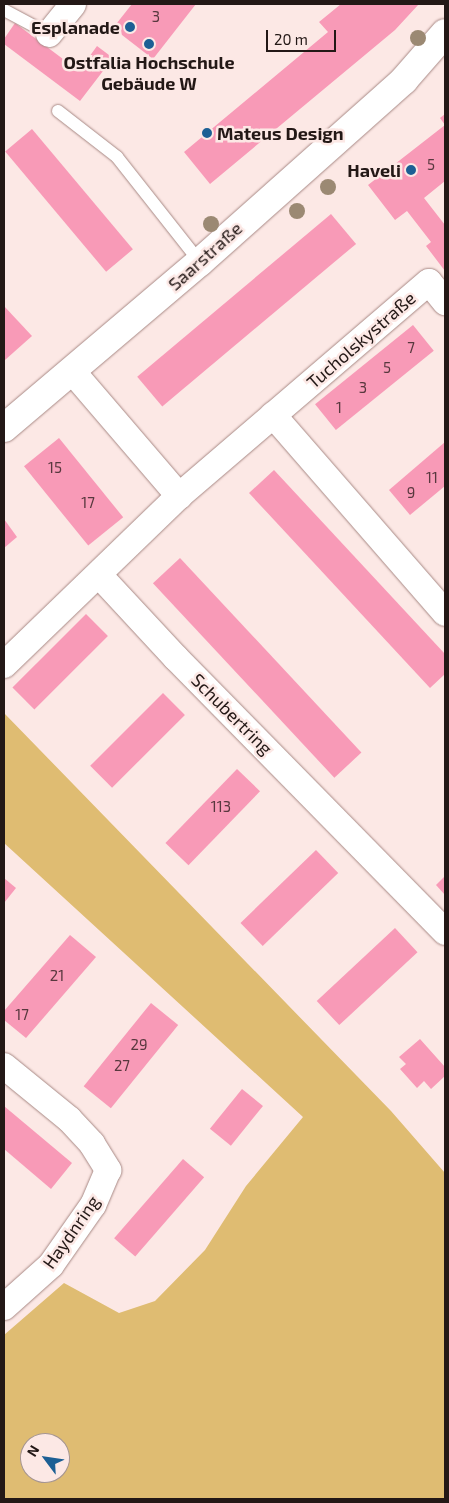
<!DOCTYPE html>
<html>
<head>
<meta charset="utf-8">
<style>
	body { margin:0 }
	#map { position:relative; width:449px; height:1503px; overflow:hidden; background:#fce8e5; font-family:"Exo 2",sans-serif }
	div>[style] { position:absolute }
	.green>* { inset:0; background:#dfbc72 }
	.building>* { inset:0; background:#f89ab7; transform-origin:0 0 }
	.roads { filter:drop-shadow(0 0 1px #a88985) drop-shadow(0 0 1px #a88985) }
	.service>* { height:12px; margin:-6px; padding:0 6px; transform-origin:6px; border-radius:6px; background:#fff }
	.minor>* { height:26px; margin:-13px; padding:0 13px; transform-origin:13px; border-radius:13px; background:#fff }
	.tertiary>* { height:28px; margin:-14px; padding:0 14px; transform-origin:14px; border-radius:14px; background:#fff }
	.trees>* { width:16px; height:16px; margin:-8px; border-radius:50%; background:#9b8973 }
	.dots>* { width:14px; height:14px; translate:-50% -50%; box-sizing:border-box; border:2px solid #fce8e5; border-radius:50% }
	span { translate:-50% -50%; white-space:nowrap; text-align:center; line-height:1.15; -webkit-text-stroke:5px #fce8e5; paint-order:stroke }
	.number-label { font-size:15px; color:#58383e }
	.number-label span { -webkit-text-stroke-width:0 }
	.poi-label { font-size:18px; color:#231816; font-weight:700 }
	.right { translate:-100% -50%; text-align:right }
	.left { translate:0 -50%; text-align:left }
	.street-label { font-size:18px; color:#231816 }
	.frame { position:absolute; inset:0; border:5px solid #231816; pointer-events:none }
	.north { position:absolute; left:20px; top:1433px; width:50px; height:50px; box-sizing:border-box; background:#fce8e5; border:1px solid #a59592; border-radius:50%; rotate:301deg; font-size:14px; font-weight:700; line-height:20px; text-align:center; color:#231816 }
	.north::after { content:''; display:block; margin:auto; width:18px; height:22px; background:#1c5f94; clip-path:polygon(50% 0,100% 100%,50% 72%,0 100%) }
	.scale { position:absolute; left:266px; top:30px; width:70px; height:22px; box-sizing:border-box; border:2px solid #231816; border-top:0; padding-left:6px; font-size:15px; line-height:18px; white-space:nowrap; color:#231816; -webkit-text-stroke:4px #fce8e5; paint-order:stroke }
</style>
</head>
<body>
<div id="map">
	<div class="green">
		<div style="clip-path:polygon(evenodd,4px 713px,391px 1111px,445px 1173px,445px 1499px,4px 1499px,4px 1335px,64px 1283px,119px 1313px,155px 1301px,205px 1250px,246px 1186px,303px 1117px,4px 843px,4px 713px,30px 1443px,60px 1443px,60px 1473px,30px 1473px,30px 1443px)"></div>
	</div>
	<div class="building">
		<div style="clip-path:polygon(132px 4px,196px 4px,153px 59px,113px 28px)"></div>
		<div style="clip-path:polygon(341px 4px,419px 4px,395px 30px,210px 184px,184px 152px,328px 32px,319px 22px)"></div>
		<div style="clip-path:polygon(15px 23px,79px 71px,97px 46px,113px 58px,80px 101px,4px 44px,4px 39px)"></div>
		<div style="clip-path:polygon(445px 114px,445px 181px,424px 198px,445px 225px,445px 271px,426px 246px,431px 242px,407px 211px,395px 220px,368px 185px,445px 125px,440px 118px)"></div>
		<div style="left:32px;top:129px;width:157px;height:35px;rotate:50deg"></div>
		<div style="left:331px;top:214px;width:39px;height:253px;rotate:50deg"></div>
		<div style="clip-path:polygon(4px 306px,32px 336px,5px 360px,4px 359px)"></div>
		<div style="left:413px;top:325px;width:33px;height:126px;rotate:51deg"></div>
		<div style="left:59px;top:438px;width:102px;height:45px;rotate:51deg"></div>
		<div style="clip-path:polygon(445px 442px,445px 486px,410px 515px,389px 490px)"></div>
		<div style="clip-path:polygon(274px 470px,445px 654px,445px 674px,430px 688px,249px 493px)"></div>
		<div style="clip-path:polygon(4px 519px,17px 537px,4px 548px)"></div>
		<div style="left:180px;top:558px;width:266px;height:37px;rotate:47deg"></div>
		<div style="left:86px;top:614px;width:31px;height:104px;rotate:45deg"></div>
		<div style="left:163px;top:693px;width:31px;height:103px;rotate:45deg"></div>
		<div style="left:237px;top:769px;width:32px;height:103px;rotate:44deg"></div>
		<div style="left:316px;top:850px;width:32px;height:105px;rotate:46deg"></div>
		<div style="clip-path:polygon(445px 876px,445px 895px,436px 885px)"></div>
		<div style="clip-path:polygon(4px 878px,16px 888px,4px 903px)"></div>
		<div style="left:395px;top:928px;width:33px;height:107px;rotate:47deg"></div>
		<div style="clip-path:polygon(70px 935px,96px 957px,26px 1038px,4px 1020px,4px 1011px)"></div>
		<div style="left:151px;top:1003px;width:35px;height:107px;rotate:39deg"></div>
		<div style="clip-path:polygon(420px 1039px,445px 1067px,445px 1076px,431px 1089px,424px 1081px,417px 1088px,400px 1069px,406px 1064px,399px 1057px)"></div>
		<div style="left:242px;top:1089px;width:27px;height:51px;rotate:39deg"></div>
		<div style="clip-path:polygon(4px 1106px,72px 1163px,51px 1189px,4px 1149px)"></div>
		<div style="left:183px;top:1159px;width:28px;height:105px;rotate:41deg"></div>
	</div>
	<div class="roads">
		<div class="service">
			<div style="left:4px;top:10px;width:51px;rotate:28.1deg"></div>
			<div style="left:58px;top:111px;width:75px;rotate:37.9deg"></div>
			<div style="left:117px;top:157px;width:134px;rotate:51.7deg"></div>
		</div>
		<div class="minor">
			<div style="left:49px;top:34px;width:38px;rotate:-51deg"></div>
			<div style="left:72px;top:371px;width:165px;rotate:49.4deg"></div>
			<div style="left:273px;top:415px;width:262px;rotate:49deg"></div>
			<div style="left:99px;top:575px;width:113px;rotate:47.1deg"></div>
			<div style="left:176px;top:658px;width:384px;rotate:45.5deg"></div>
			<div style="left:4px;top:665px;width:243px;rotate:-44deg"></div>
			<div style="left:179px;top:496px;width:329px;rotate:-40.6deg"></div>
			<div style="left:429px;top:282px;width:26px;rotate:51deg"></div>
			<div style="left:4px;top:1066px;width:84px;rotate:39.2deg"></div>
			<div style="left:69px;top:1119px;width:34px;rotate:47deg"></div>
			<div style="left:92px;top:1144px;width:31px;rotate:58deg"></div>
			<div style="left:108px;top:1170px;width:38px;rotate:113deg"></div>
			<div style="left:93px;top:1205px;width:73px;rotate:125deg"></div>
			<div style="left:51px;top:1265px;width:63px;rotate:138.2deg"></div>
		</div>
		<div class="tertiary">
			<div style="left:4px;top:428px;width:257px;rotate:-40.3deg"></div>
			<div style="left:200px;top:262px;width:273px;rotate:-41.7deg"></div>
			<div style="left:404px;top:80px;width:62px;rotate:-48.9deg"></div>
		</div>
	</div>
	<div class="trees">
		<div style="left:418px;top:38px"></div>
		<div style="left:328px;top:187px"></div>
		<div style="left:297px;top:211px"></div>
		<div style="left:211px;top:224px"></div>
	</div>
	<div class="dots">
		<div style="left:130px;top:27px;background:#1c5f94"></div>
		<div style="left:149px;top:44px;background:#1c5f94"></div>
		<div style="left:207px;top:133px;background:#1c5f94"></div>
		<div style="left:411px;top:170px;background:#1c5f94"></div>
	</div>
	<div class="number-label">
		<span style="left:156px;top:17px">3</span>
		<span style="left:431px;top:165px">5</span>
		<span style="left:411px;top:348px">7</span>
		<span style="left:387px;top:368px">5</span>
		<span style="left:363px;top:388px">3</span>
		<span style="left:339px;top:408px">1</span>
		<span style="left:55px;top:468px">15</span>
		<span style="left:432px;top:478px">11</span>
		<span style="left:411px;top:493px">9</span>
		<span style="left:88px;top:503px">17</span>
		<span style="left:221px;top:807px">113</span>
		<span style="left:57px;top:976px">21</span>
		<span style="left:22px;top:1015px">17</span>
		<span style="left:139px;top:1045px">29</span>
		<span style="left:122px;top:1066px">27</span>
	</div>
	<div class="poi-label">
		<span class="right" style="left:120px;top:27px">Esplanade</span>
		<span style="left:149px;top:73px">Ostfalia Hochschule<br>Gebäude W</span>
		<span class="left" style="left:217px;top:133px">Mateus Design</span>
		<span class="right" style="left:401px;top:170px">Haveli</span>
	</div>
	<div class="street-label">
		<span style="left:205px;top:256px;rotate:-42deg">Saarstraße</span>
		<span style="left:361px;top:340px;rotate:-41deg">Tucholskystraße</span>
		<span style="left:232px;top:714px;rotate:45deg">Schubertring</span>
		<span style="left:71px;top:1232px;rotate:-55deg">Haydnring</span>
	</div>
	<div class="frame"></div>
	<div class="north">N</div>
	<div class="scale">20 m</div>
</div>
</body>
</html>
